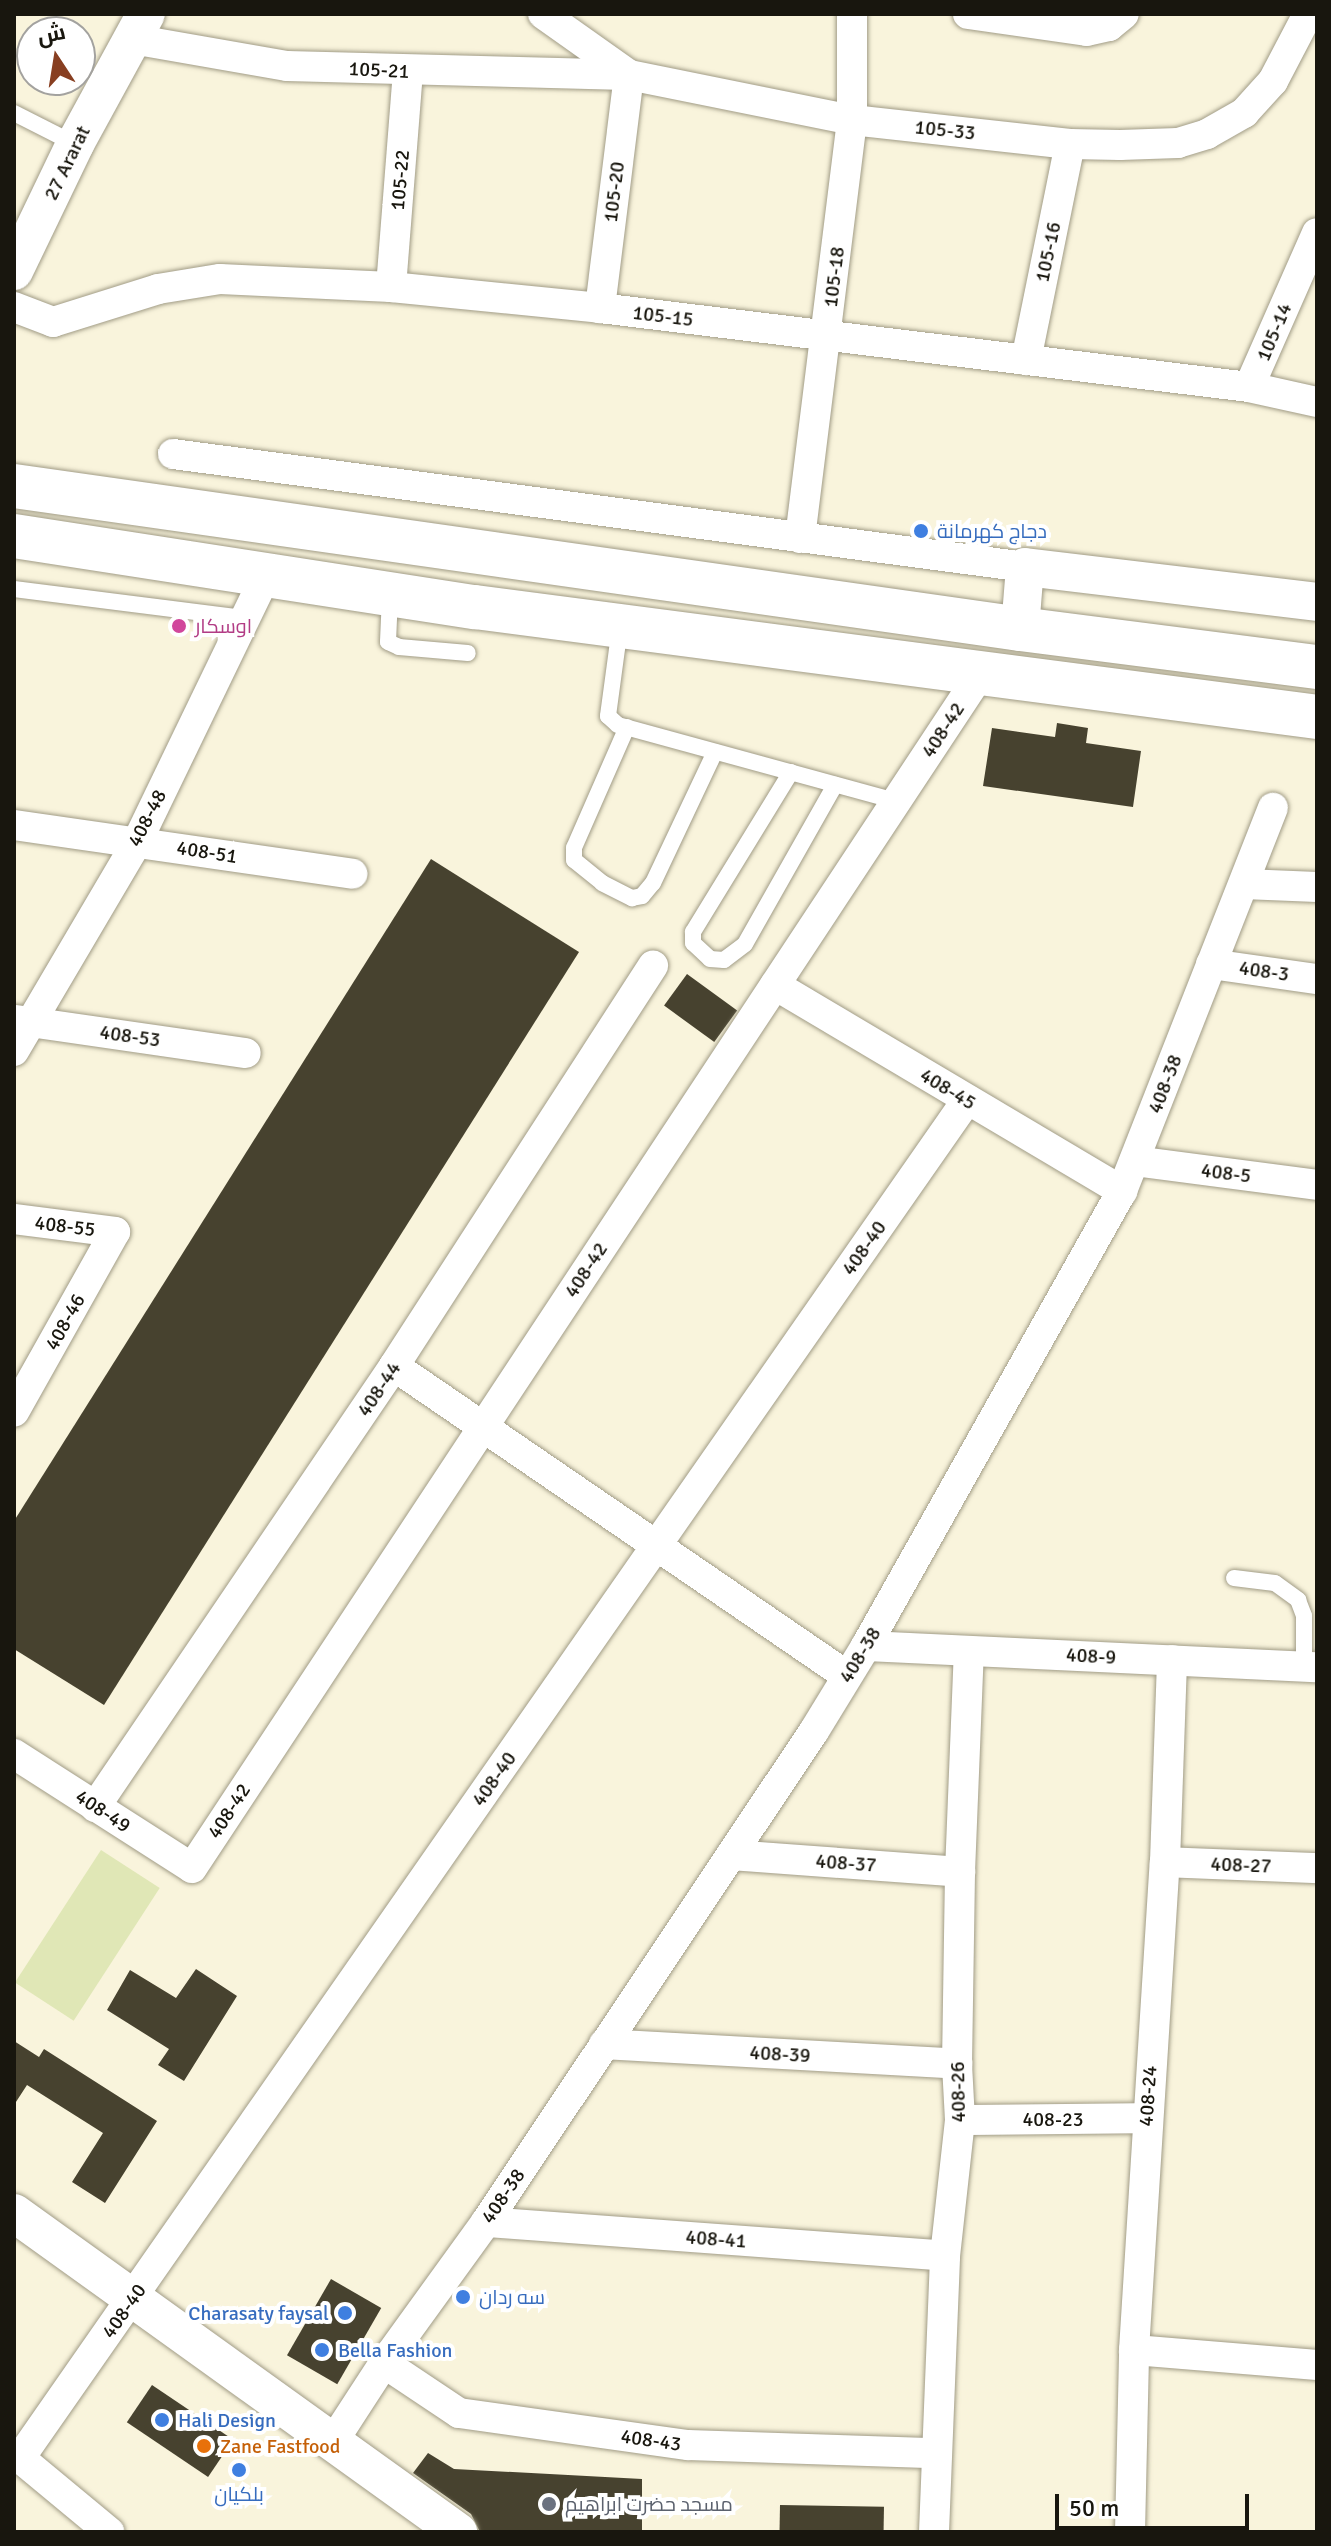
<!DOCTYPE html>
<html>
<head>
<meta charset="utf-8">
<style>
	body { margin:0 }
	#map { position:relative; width:1331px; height:2546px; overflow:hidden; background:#f9f4dc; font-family:Signika,Cairo,sans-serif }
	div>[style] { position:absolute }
	.green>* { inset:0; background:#e0e7b6; transform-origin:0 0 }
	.building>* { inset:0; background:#47422f; transform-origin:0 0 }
	.roads { filter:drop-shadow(0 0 2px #a19c86) drop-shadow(0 0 2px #a19c86) }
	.service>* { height:16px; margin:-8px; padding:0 8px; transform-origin:8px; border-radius:8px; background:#fff }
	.minor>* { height:30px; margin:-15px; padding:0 15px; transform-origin:15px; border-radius:15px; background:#fff }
	.tertiary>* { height:38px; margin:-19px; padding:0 19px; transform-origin:19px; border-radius:19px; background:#fff }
	.primary>* { height:44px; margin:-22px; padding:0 22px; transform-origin:22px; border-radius:22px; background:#fff }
	.dots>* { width:22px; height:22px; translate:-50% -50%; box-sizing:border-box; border:4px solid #fff; border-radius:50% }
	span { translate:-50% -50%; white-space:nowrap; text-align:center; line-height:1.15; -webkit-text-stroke:8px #fff; paint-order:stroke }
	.street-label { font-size:20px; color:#18160e }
	.shop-label { font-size:20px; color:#366cbe }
	.left { translate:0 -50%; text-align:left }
	.right { translate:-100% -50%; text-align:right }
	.hotel-label { font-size:20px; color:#b23c85 }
	.food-label { font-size:20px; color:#c56008 }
	.worship-label { font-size:20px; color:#5b616d }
	.frame { position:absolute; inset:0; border:16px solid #18160e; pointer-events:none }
	.north { position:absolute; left:16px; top:16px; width:80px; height:80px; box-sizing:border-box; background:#fff; border:2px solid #a3a29f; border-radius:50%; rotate:348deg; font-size:22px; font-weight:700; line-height:32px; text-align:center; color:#18160e }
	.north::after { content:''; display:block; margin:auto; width:28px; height:36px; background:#883f21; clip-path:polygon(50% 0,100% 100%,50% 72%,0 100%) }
	.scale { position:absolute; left:1055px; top:2494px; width:194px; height:36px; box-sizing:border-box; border:4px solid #18160e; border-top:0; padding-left:10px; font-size:24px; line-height:28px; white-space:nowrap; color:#18160e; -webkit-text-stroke:6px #fff; paint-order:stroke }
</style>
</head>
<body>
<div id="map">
	<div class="green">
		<div style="left:101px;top:1850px;width:70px;height:158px;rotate:33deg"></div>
	</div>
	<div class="building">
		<div style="clip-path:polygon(1057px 723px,1088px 728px,1086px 743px,1141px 751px,1133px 807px,983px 786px,992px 728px,1055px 737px)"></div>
		<div style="clip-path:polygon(431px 859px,579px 952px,104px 1705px,14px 1649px,14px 1521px)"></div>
		<div style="left:687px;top:974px;width:62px;height:39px;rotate:36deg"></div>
		<div style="clip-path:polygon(196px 1969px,237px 1996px,184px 2081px,158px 2065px,169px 2049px,107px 2010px,130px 1970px,176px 1998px)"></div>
		<div style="clip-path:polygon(14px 2041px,39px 2057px,44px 2049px,157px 2121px,105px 2203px,72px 2182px,103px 2133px,27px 2085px,14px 2105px)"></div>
		<div style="left:331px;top:2279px;width:58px;height:88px;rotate:30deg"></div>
		<div style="left:152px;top:2385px;width:98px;height:45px;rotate:34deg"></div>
		<div style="clip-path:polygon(428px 2453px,454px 2469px,642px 2479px,642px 2532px,480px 2532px,471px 2514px,413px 2473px)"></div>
		<div style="left:780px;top:2505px;width:104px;height:27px;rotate:1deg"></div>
	</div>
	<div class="roads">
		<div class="service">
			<div style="left:14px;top:113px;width:68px;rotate:26.9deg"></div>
			<div style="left:14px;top:589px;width:233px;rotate:7.2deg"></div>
			<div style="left:390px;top:596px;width:46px;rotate:92.5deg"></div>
			<div style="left:388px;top:642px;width:12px;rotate:24deg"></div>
			<div style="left:399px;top:647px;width:69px;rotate:5deg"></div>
			<div style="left:620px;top:627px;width:90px;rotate:97.7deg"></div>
			<div style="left:608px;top:716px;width:13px;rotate:42deg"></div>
			<div style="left:618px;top:725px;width:288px;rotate:15.3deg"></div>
			<div style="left:627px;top:727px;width:132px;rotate:113.7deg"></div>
			<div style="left:574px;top:848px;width:12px;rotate:90deg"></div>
			<div style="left:574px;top:860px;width:36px;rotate:39deg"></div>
			<div style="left:602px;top:883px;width:34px;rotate:27deg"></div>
			<div style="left:632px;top:898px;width:10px;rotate:-11deg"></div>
			<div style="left:642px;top:896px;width:17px;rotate:-50deg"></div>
			<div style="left:653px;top:883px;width:145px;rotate:-64.7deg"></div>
			<div style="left:791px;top:772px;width:188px;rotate:121.5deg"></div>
			<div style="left:693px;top:932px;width:11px;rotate:90deg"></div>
			<div style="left:693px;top:943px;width:23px;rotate:43deg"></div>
			<div style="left:710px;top:959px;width:14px;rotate:4deg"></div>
			<div style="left:724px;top:960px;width:26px;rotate:-37deg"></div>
			<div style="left:745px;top:944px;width:183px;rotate:-60.5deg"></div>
			<div style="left:1234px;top:1578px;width:41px;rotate:7deg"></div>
			<div style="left:1275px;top:1583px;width:29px;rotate:36deg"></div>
			<div style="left:1298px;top:1600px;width:17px;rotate:69deg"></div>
			<div style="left:1304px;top:1616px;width:50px;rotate:90deg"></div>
		</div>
		<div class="minor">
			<div style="left:543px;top:14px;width:105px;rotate:35.3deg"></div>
			<div style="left:629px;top:75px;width:227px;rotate:11.4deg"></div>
			<div style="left:852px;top:120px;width:219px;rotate:6.3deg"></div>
			<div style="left:1070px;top:144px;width:50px;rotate:1.1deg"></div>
			<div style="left:1120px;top:145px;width:58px;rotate:-2deg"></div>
			<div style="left:1178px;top:143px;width:30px;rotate:-17deg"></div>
			<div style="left:1207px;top:134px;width:43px;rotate:-29.6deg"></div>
			<div style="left:1244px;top:113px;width:43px;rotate:-47.8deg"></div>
			<div style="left:1273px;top:81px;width:76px;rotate:-62.4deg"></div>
			<div style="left:968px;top:14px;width:120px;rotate:8.1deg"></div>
			<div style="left:1087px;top:31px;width:23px;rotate:-13deg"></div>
			<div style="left:1109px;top:26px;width:19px;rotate:-39deg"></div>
			<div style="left:132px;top:39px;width:157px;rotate:9.9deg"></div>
			<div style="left:287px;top:66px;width:342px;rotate:1.5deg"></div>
			<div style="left:629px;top:75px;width:235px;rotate:97.1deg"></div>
			<div style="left:391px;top:287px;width:216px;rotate:-85.5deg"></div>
			<div style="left:14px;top:307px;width:42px;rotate:21deg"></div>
			<div style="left:53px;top:322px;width:110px;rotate:-17.4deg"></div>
			<div style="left:158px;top:289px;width:63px;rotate:-9.2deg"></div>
			<div style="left:220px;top:279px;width:171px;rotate:2.7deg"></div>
			<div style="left:391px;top:287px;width:210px;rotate:5.7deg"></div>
			<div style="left:600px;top:308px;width:654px;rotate:6.94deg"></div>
			<div style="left:1249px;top:387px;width:70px;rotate:12.4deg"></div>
			<div style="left:1026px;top:360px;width:220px;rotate:-78.5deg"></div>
			<div style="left:1249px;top:387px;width:168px;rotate:-66.2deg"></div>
			<div style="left:173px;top:454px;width:859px;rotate:7.55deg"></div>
			<div style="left:800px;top:538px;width:421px;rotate:-82.9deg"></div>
			<div style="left:852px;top:120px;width:106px;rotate:-90deg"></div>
			<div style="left:14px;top:825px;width:342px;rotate:8.2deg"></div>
			<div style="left:1244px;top:884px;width:73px;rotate:2.4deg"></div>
			<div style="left:1211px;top:964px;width:107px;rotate:8.1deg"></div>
			<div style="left:775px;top:985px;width:404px;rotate:30.7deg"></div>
			<div style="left:16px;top:1020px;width:232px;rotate:8.2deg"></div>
			<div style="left:14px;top:1051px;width:243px;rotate:-59.5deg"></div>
			<div style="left:137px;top:842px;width:294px;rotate:-64.2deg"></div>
			<div style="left:1135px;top:1161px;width:184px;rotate:7.5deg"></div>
			<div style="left:14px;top:1219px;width:102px;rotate:7.3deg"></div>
			<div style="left:115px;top:1232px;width:206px;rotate:119.3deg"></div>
			<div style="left:394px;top:1366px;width:549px;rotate:34.38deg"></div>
			<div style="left:866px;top:1646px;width:451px;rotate:2.7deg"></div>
			<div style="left:14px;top:1754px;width:211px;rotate:32.6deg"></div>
			<div style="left:192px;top:1868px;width:1432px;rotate:-56.57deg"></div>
			<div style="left:95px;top:1807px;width:533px;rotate:-55.86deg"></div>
			<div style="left:394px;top:1366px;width:477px;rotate:-57.1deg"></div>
			<div style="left:731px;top:1855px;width:230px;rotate:4.2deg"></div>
			<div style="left:1165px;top:1862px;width:152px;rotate:2.3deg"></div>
			<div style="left:604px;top:2044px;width:354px;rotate:3.2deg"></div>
			<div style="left:960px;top:2120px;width:186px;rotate:-0.6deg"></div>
			<div style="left:486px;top:2222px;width:460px;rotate:4.2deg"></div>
			<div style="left:1134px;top:2350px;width:184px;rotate:4.7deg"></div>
			<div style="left:384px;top:2363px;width:90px;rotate:33.7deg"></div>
			<div style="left:459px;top:2413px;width:231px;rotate:8deg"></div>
			<div style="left:688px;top:2445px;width:247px;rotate:1.9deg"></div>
			<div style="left:334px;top:2440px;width:92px;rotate:-57deg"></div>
			<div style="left:384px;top:2363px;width:174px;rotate:-54.1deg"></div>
			<div style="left:486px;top:2222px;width:590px;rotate:-56.26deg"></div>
			<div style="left:814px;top:1731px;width:100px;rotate:-58.5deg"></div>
			<div style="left:866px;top:1646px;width:522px;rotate:-60.64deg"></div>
			<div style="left:1122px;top:1191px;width:412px;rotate:-68.5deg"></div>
			<div style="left:14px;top:2453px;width:124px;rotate:39.7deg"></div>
			<div style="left:20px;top:2458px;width:1656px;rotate:-55.11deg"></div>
			<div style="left:934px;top:2532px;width:276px;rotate:-87.7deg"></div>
			<div style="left:945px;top:2256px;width:137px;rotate:-83.7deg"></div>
			<div style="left:960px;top:2120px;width:56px;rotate:-93.1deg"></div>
			<div style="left:957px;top:2064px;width:192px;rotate:-89.1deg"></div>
			<div style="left:960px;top:1872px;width:221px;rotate:-87.7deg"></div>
			<div style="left:1130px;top:2532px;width:182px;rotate:-88.7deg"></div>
			<div style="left:1134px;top:2350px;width:489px;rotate:-86.4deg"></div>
			<div style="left:1165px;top:1862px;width:202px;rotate:-88deg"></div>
		</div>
		<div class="tertiary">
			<div style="left:14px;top:271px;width:141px;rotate:-64.3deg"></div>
			<div style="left:75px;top:144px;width:148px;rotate:-61.4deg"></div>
			<div style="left:1020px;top:629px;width:62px;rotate:-85.4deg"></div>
			<div style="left:1025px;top:567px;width:294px;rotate:6.8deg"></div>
			<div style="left:14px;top:2213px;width:547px;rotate:35.7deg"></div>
		</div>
		<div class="primary">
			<div style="left:14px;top:486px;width:1016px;rotate:8.09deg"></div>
			<div style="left:1020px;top:629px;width:299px;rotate:7.3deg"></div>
			<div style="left:14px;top:536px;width:466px;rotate:8.8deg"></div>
			<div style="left:475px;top:607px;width:849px;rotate:7.44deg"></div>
		</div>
	</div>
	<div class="dots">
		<div style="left:921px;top:531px;background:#3f7fe0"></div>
		<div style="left:179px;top:626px;background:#d1479c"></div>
		<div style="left:463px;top:2297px;background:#3f7fe0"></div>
		<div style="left:345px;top:2313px;background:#3f7fe0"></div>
		<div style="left:322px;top:2350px;background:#3f7fe0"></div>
		<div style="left:162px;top:2420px;background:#3f7fe0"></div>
		<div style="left:204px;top:2446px;background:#e8710a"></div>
		<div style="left:239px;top:2470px;background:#3f7fe0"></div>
		<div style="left:549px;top:2504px;background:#6b7280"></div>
	</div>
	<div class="street-label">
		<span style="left:379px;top:70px;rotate:3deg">105-21</span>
		<span style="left:945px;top:130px;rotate:6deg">105-33</span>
		<span style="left:67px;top:163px;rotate:-64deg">27 Ararat</span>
		<span style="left:400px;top:180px;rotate:-85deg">105-22</span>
		<span style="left:614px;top:192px;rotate:-83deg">105-20</span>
		<span style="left:1048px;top:252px;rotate:-78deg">105-16</span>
		<span style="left:834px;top:277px;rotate:-83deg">105-18</span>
		<span style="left:663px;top:316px;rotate:7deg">105-15</span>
		<span style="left:1274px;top:332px;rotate:-67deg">105-14</span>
		<span style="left:943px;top:730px;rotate:-57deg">408-42</span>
		<span style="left:147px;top:818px;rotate:-63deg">408-48</span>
		<span style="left:207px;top:852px;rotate:9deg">408-51</span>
		<span style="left:1264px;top:971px;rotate:8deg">408-3</span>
		<span style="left:130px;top:1036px;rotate:8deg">408-53</span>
		<span style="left:1165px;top:1084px;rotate:-69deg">408-38</span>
		<span style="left:948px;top:1089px;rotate:31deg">408-45</span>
		<span style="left:1226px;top:1173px;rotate:7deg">408-5</span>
		<span style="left:65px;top:1226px;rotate:7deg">408-55</span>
		<span style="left:864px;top:1248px;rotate:-55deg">408-40</span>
		<span style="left:586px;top:1270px;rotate:-57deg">408-42</span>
		<span style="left:65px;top:1322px;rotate:-61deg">408-46</span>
		<span style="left:379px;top:1389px;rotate:-56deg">408-44</span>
		<span style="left:860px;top:1655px;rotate:-59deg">408-38</span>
		<span style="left:1091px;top:1656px;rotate:3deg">408-9</span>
		<span style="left:494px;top:1779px;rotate:-55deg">408-40</span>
		<span style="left:103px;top:1811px;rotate:33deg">408-49</span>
		<span style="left:229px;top:1811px;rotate:-57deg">408-42</span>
		<span style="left:846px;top:1863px;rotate:4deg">408-37</span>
		<span style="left:1241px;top:1865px;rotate:2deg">408-27</span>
		<span style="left:780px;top:2054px;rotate:3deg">408-39</span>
		<span style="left:958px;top:2092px;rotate:-91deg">408-26</span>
		<span style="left:1148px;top:2096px;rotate:-86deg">408-24</span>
		<span style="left:1053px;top:2119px">408-23</span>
		<span style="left:503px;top:2196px;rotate:-56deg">408-38</span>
		<span style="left:716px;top:2239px;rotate:4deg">408-41</span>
		<span style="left:124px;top:2311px;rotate:-55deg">408-40</span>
		<span style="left:651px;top:2440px;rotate:8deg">408-43</span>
	</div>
	<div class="shop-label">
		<span class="left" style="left:937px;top:531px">دجاج كهرمانة</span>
		<span class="left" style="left:479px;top:2297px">سه ردان</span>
		<span class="right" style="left:329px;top:2313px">Charasaty faysal</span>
		<span class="left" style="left:338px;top:2350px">Bella Fashion</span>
		<span class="left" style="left:178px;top:2420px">Hali Design</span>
		<span style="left:239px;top:2494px">بلکیان</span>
	</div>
	<div class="hotel-label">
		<span class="left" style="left:195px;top:626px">اوسكار</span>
	</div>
	<div class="food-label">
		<span class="left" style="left:220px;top:2446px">Zane Fastfood</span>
	</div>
	<div class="worship-label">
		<span class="left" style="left:565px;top:2504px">مسجد حضرت ابراهیم</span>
	</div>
	<div class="frame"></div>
	<div class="north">ش</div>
	<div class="scale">50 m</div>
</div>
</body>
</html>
